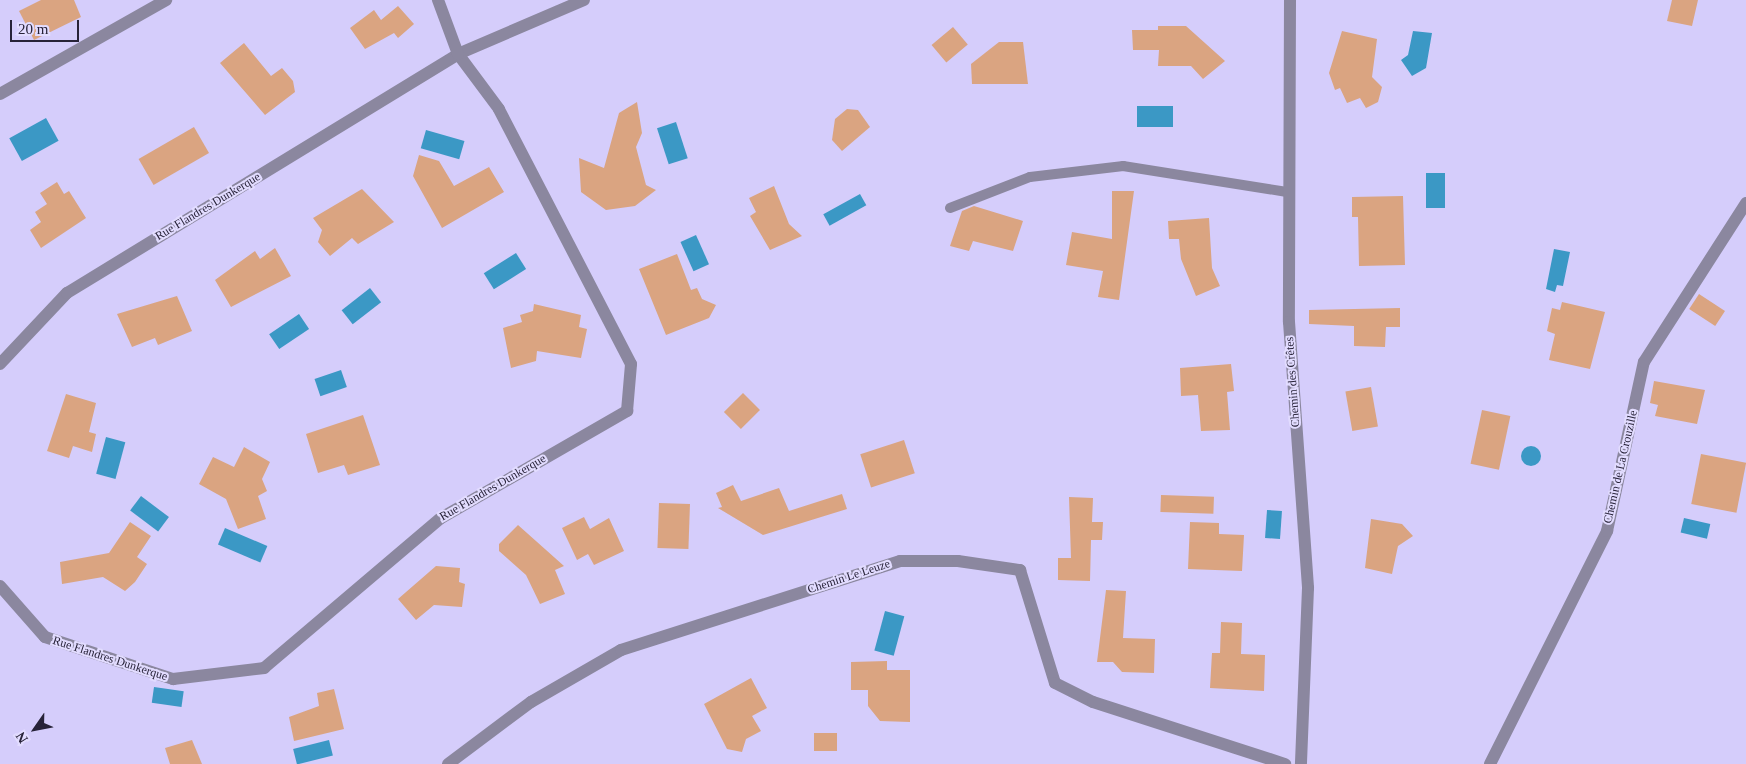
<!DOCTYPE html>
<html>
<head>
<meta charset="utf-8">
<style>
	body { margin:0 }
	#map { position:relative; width:1746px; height:764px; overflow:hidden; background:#d5cdfb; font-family:Georgia,serif }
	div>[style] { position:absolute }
	.water>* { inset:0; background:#3b98c5; transform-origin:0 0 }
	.round { border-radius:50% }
	.building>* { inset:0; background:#daa481; transform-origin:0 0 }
	.service>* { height:10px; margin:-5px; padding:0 5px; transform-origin:5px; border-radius:5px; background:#8b879f }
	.minor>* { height:12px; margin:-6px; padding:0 6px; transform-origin:6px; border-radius:6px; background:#8b879f }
	.tertiary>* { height:12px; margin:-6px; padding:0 6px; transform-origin:6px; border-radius:6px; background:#8b879f }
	span { translate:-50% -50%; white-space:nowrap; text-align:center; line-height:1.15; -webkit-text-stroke:4px #e2dcff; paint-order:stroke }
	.street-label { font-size:12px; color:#272238 }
	.north { position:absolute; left:10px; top:704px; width:50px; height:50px; -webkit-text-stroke:4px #e2dcff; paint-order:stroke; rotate:237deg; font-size:14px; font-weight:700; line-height:20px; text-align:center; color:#272238 }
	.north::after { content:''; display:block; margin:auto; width:18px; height:22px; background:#272238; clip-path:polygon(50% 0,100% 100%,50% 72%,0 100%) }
	.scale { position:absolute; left:10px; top:20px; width:69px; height:22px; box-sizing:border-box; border:2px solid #272238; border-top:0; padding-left:6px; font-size:15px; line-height:18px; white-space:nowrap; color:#272238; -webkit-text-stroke:4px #e2dcff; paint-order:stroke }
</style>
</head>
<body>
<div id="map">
	<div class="water">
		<div style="clip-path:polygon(1413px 31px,1432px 33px,1426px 68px,1412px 76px,1401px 60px,1408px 55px)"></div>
		<div style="left:1173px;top:106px;width:21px;height:36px;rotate:90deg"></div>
		<div style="left:46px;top:118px;width:26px;height:42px;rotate:61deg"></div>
		<div style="left:676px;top:122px;width:38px;height:20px;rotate:72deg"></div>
		<div style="left:426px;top:130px;width:40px;height:19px;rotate:16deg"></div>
		<div style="left:1426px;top:173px;width:19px;height:35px"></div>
		<div style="left:860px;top:194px;width:13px;height:42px;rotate:61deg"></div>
		<div style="left:696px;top:235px;width:32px;height:17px;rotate:66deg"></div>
		<div style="clip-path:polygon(1554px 249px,1570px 252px,1563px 286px,1557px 285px,1555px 292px,1546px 289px)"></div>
		<div style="left:516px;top:253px;width:19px;height:38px;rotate:58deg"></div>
		<div style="left:370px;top:288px;width:18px;height:36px;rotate:52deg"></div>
		<div style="left:299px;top:314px;width:18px;height:36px;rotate:56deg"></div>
		<div style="left:341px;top:370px;width:18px;height:28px;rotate:71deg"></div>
		<div style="left:106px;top:437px;width:20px;height:38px;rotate:15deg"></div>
		<div class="round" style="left:1521px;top:446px;width:20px;height:20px"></div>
		<div style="left:141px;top:496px;width:35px;height:18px;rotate:37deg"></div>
		<div style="left:1267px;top:510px;width:15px;height:28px;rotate:4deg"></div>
		<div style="left:1684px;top:518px;width:27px;height:15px;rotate:13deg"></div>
		<div style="left:225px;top:528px;width:46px;height:18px;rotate:23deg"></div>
		<div style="left:885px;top:611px;width:20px;height:41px;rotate:15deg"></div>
		<div style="left:154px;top:687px;width:30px;height:16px;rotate:8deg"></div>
		<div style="left:329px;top:740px;width:16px;height:37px;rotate:76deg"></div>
	</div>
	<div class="building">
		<div style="clip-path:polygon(41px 0,74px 0,81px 17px,34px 40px,19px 11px)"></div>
		<div style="clip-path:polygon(1672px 0,1698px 0,1692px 26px,1667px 21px)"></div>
		<div style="clip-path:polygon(398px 6px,414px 24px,398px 38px,394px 33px,365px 49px,350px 28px,374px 10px,381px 20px)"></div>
		<div style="clip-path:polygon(1158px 26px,1186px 26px,1225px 61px,1203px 79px,1191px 66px,1158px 66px,1159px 50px,1133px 50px,1132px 30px,1158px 30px)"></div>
		<div style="left:953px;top:27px;width:23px;height:28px;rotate:50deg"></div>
		<div style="clip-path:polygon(1342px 31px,1377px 39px,1372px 77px,1382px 87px,1378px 102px,1366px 108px,1360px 98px,1347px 103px,1340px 88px,1335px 90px,1329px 73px)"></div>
		<div style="clip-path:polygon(999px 42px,1023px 42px,1028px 84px,972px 84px,971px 64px)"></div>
		<div style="clip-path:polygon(244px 43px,271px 76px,282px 68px,293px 81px,295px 92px,265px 115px,220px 63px)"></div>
		<div style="clip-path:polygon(637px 102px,642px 133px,636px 147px,646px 185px,656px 190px,635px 206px,606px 210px,581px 192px,579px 158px,604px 168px,619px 113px)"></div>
		<div style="clip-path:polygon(847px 109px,858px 110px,870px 127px,842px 151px,832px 140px,835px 119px)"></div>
		<div style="left:194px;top:127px;width:30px;height:64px;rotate:60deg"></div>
		<div style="clip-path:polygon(419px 155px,439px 161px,454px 186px,489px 167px,504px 192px,442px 228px,413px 176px)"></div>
		<div style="clip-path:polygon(57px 182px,64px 194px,69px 191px,86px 218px,41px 248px,30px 230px,41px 222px,35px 212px,47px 204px,40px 193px)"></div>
		<div style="clip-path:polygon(774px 186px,789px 224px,802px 236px,770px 250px,750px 216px,756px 212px,749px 198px)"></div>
		<div style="clip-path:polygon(362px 189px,394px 222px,358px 244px,352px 238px,330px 256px,318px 242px,322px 230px,313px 218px)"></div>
		<div style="clip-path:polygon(1112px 191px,1134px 191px,1119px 300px,1098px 297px,1103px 271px,1066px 265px,1072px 232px,1112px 239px)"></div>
		<div style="clip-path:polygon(1403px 196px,1405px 265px,1359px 266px,1358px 217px,1352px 217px,1352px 197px)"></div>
		<div style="clip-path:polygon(974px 206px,1023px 221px,1013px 251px,973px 241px,969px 251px,950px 246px,962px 211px)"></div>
		<div style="clip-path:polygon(1209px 218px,1212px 268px,1220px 286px,1196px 296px,1181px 259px,1179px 239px,1169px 239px,1168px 221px)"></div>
		<div style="clip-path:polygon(275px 248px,291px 276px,231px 307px,215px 280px,255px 251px,260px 259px)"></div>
		<div style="clip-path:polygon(677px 254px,691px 290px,697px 288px,702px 299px,716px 305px,709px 318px,666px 335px,639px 269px)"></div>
		<div style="left:1699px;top:294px;width:31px;height:18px;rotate:33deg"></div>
		<div style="clip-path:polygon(177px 296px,192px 331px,158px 345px,155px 338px,132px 347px,117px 314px)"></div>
		<div style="clip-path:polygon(1562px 302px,1605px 312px,1590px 369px,1549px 360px,1555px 334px,1547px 331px,1552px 308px,1560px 310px)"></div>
		<div style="clip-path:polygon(534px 304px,581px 315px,579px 327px,587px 329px,581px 358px,537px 351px,536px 361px,511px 368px,503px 328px,522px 322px,520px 315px,533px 311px)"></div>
		<div style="clip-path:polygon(1400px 308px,1400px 327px,1386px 327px,1385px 347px,1354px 346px,1354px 326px,1309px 324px,1309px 310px)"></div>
		<div style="clip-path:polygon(1231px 364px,1234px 391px,1227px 392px,1230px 430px,1201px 431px,1198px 395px,1181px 396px,1180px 368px)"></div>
		<div style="clip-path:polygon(1654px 381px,1705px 390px,1697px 424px,1655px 416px,1658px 405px,1650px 403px)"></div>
		<div style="left:1371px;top:387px;width:40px;height:26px;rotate:80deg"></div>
		<div style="left:743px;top:393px;width:24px;height:27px;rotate:45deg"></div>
		<div style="clip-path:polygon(66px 394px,96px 403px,89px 432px,96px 434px,92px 452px,73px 446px,69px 458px,47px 451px)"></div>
		<div style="left:1482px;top:410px;width:29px;height:55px;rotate:12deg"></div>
		<div style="clip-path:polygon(363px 415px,380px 465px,348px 475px,344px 465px,318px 473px,306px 434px)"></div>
		<div style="left:904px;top:440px;width:35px;height:46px;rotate:72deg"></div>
		<div style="clip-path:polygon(244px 447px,270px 462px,262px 479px,267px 491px,258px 496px,266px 519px,238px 529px,226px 499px,199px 484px,213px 457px,234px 467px)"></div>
		<div style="left:1701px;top:454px;width:46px;height:51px;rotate:11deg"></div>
		<div style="clip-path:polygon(733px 485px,741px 501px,779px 488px,789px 511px,842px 494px,847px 509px,763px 535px,718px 508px,722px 507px,716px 493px)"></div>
		<div style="left:1161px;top:495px;width:53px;height:17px;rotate:2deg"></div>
		<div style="clip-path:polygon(1069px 497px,1093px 498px,1092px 522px,1103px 522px,1102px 540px,1091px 540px,1090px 581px,1058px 580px,1058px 558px,1071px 558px)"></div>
		<div style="left:659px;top:503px;width:31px;height:45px;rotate:2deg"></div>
		<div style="clip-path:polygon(584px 517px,590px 529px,609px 518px,624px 551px,594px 565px,588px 554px,577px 560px,562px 528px)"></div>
		<div style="clip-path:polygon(1371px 519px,1402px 524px,1413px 536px,1398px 546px,1392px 574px,1365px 568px)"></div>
		<div style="clip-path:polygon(130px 522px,151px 536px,137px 557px,147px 564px,135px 582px,125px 591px,103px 577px,62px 584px,60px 562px,109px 553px)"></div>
		<div style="clip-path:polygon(1190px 522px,1219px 523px,1219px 534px,1244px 535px,1242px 571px,1188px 569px)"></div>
		<div style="clip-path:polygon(518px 525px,564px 566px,555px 570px,565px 594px,540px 604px,526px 575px,499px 551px,499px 544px)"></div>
		<div style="clip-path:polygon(436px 566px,460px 568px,459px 582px,465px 584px,462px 607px,434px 605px,416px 620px,398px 599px)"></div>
		<div style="clip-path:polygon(1106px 590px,1126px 591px,1123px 638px,1155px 639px,1154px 673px,1122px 672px,1113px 662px,1097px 662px)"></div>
		<div style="clip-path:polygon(1221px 622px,1242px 623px,1241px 654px,1265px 655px,1264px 691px,1210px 688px,1212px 653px,1220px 653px)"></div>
		<div style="clip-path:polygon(887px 661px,887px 670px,910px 670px,910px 722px,880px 721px,868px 706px,868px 690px,851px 690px,851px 662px)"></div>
		<div style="clip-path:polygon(751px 678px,767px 708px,752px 716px,761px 731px,746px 739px,742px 752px,727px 749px,704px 704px)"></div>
		<div style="clip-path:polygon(334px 689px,344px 729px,294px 741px,289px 717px,319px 706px,317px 693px)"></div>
		<div style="left:814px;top:733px;width:23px;height:18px"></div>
		<div style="clip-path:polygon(192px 740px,202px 764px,170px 764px,165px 748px)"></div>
	</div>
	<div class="service">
		<div style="left:950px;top:208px;width:86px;rotate:-21.2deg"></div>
		<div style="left:1030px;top:177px;width:94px;rotate:-6.7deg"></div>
		<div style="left:1123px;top:166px;width:166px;rotate:9deg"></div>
	</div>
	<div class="minor">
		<div style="left:1290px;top:0;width:322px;rotate:90.2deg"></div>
		<div style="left:1289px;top:322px;width:267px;rotate:85.9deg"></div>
		<div style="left:1308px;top:588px;width:176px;rotate:92.3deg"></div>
		<div style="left:0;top:94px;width:191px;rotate:-29.5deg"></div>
		<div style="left:0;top:364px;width:98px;rotate:-46.7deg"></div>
		<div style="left:67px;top:293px;width:458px;rotate:-31.4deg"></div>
		<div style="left:458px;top:54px;width:137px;rotate:-23.2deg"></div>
		<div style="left:0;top:586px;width:68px;rotate:48.6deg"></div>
		<div style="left:45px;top:637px;width:135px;rotate:18.2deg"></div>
		<div style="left:173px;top:679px;width:92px;rotate:-6.9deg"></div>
		<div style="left:264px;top:668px;width:232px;rotate:-40.3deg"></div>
		<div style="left:441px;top:518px;width:215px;rotate:-29.9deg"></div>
		<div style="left:627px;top:411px;width:47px;rotate:-85.1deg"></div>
		<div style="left:631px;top:364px;width:287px;rotate:-117.4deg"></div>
		<div style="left:499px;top:109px;width:69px;rotate:-126.7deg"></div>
		<div style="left:458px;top:54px;width:58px;rotate:-110.3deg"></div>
		<div style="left:448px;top:764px;width:104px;rotate:-36.8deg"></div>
		<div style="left:531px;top:702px;width:104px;rotate:-30deg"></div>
		<div style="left:621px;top:650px;width:293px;rotate:-17.7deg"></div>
		<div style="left:900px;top:561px;width:58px"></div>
		<div style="left:958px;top:561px;width:63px;rotate:8.3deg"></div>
		<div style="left:1020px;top:570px;width:118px;rotate:72.8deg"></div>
		<div style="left:1055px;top:683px;width:42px;rotate:26.6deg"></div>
		<div style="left:1093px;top:702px;width:202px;rotate:17.9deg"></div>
	</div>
	<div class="tertiary">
		<div style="left:1490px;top:764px;width:261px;rotate:-63.3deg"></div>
		<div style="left:1607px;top:531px;width:173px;rotate:-77.7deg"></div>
		<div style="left:1644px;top:362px;width:189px;rotate:-57.3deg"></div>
	</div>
	<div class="street-label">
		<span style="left:208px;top:207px;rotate:-31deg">Rue Flandres Dunkerque</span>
		<span style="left:1293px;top:382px;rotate:-94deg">Chemin des Crêtes</span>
		<span style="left:1621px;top:467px;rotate:-77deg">Chemin de La Crouzille</span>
		<span style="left:493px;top:488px;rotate:-30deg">Rue Flandres Dunkerque</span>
		<span style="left:849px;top:577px;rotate:-18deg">Chemin Le Leuze</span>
		<span style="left:110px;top:659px;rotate:18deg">Rue Flandres Dunkerque</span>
	</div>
	<div class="north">N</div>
	<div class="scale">20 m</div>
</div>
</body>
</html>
